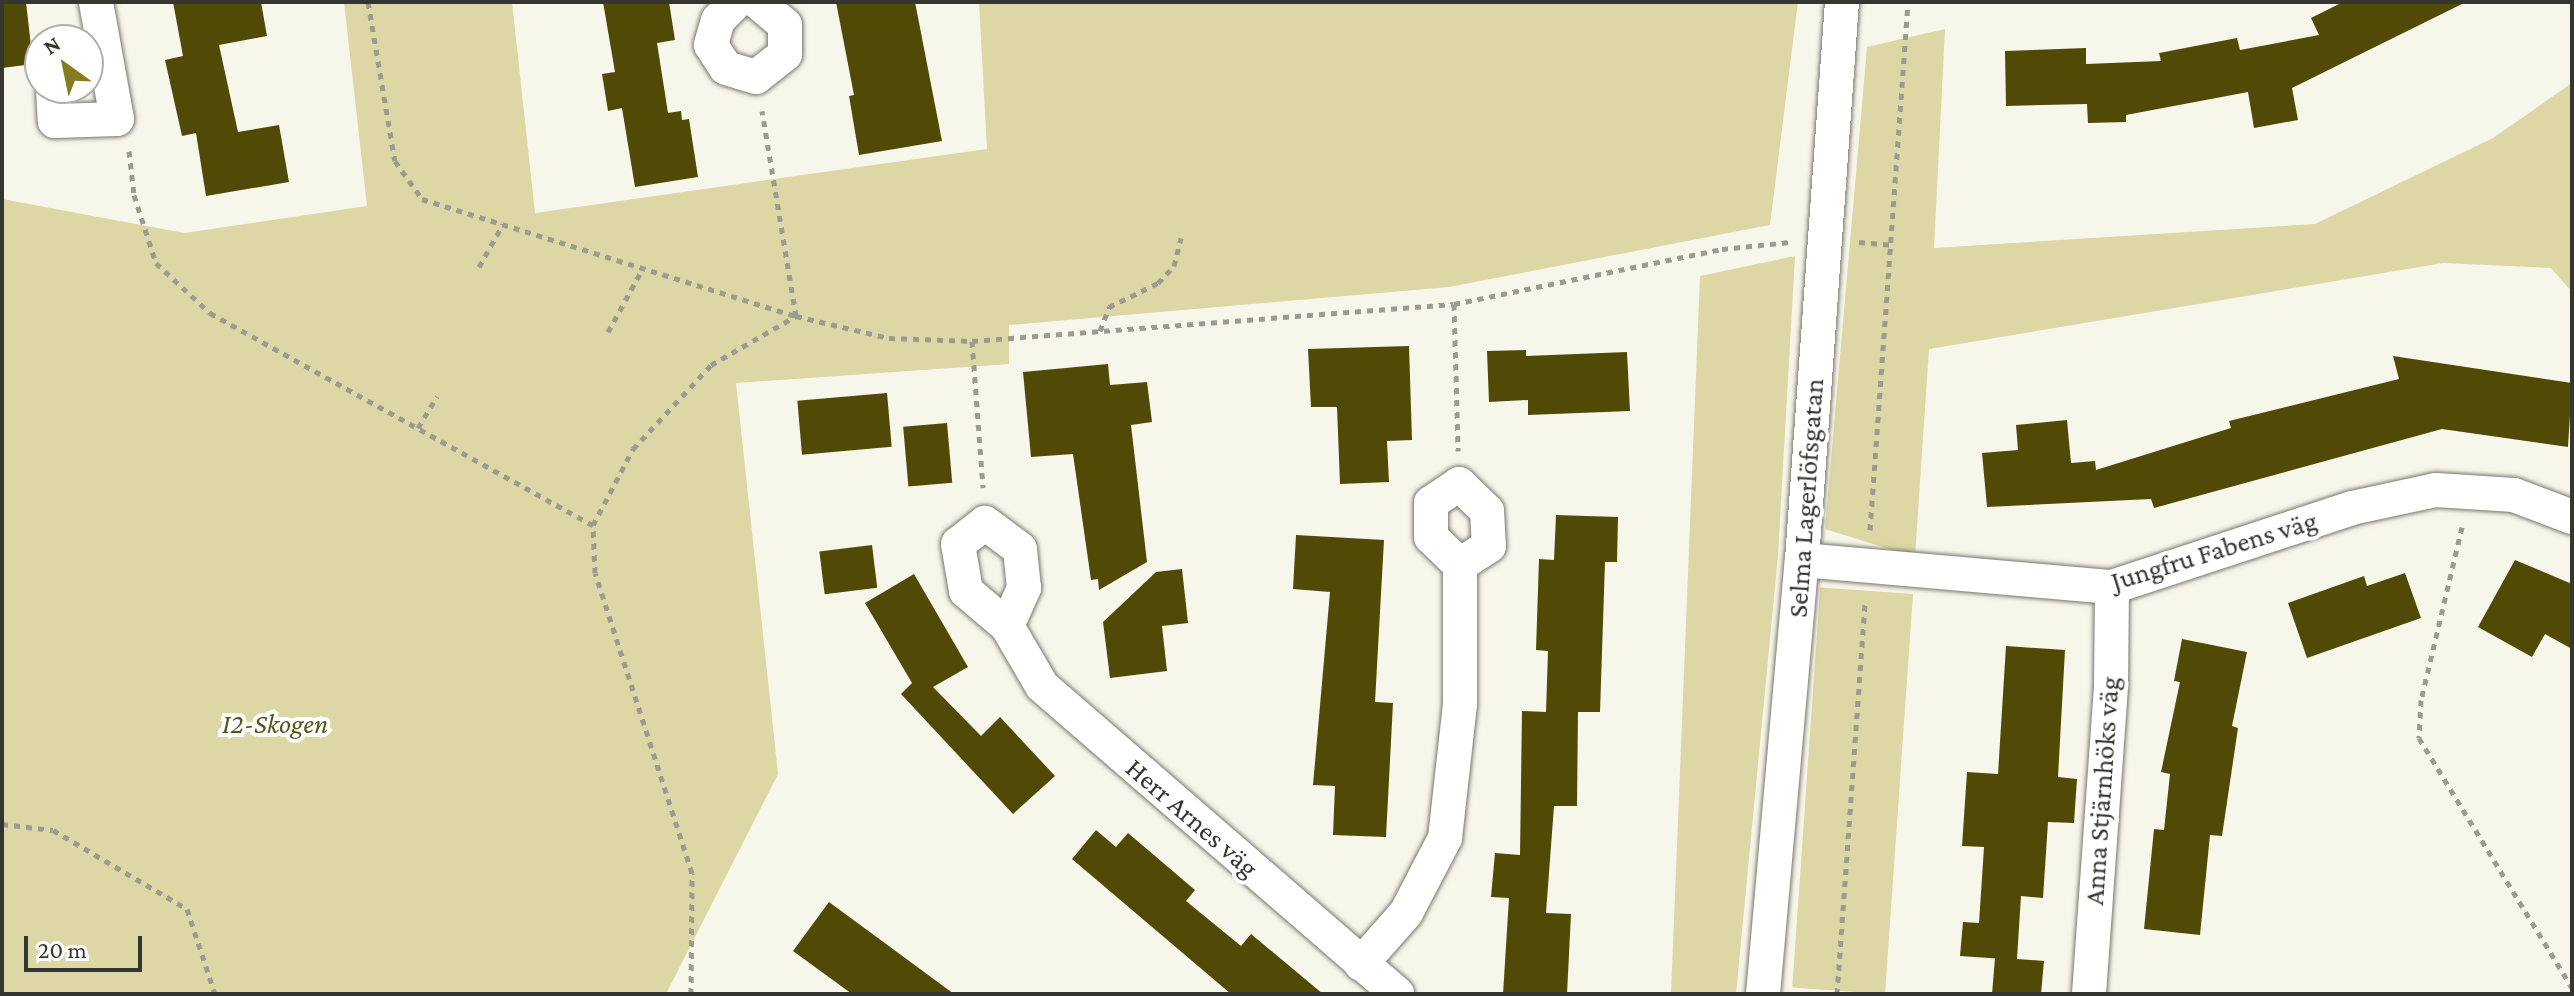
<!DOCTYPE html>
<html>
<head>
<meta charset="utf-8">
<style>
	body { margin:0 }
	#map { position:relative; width:2574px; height:996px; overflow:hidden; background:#f7f6ea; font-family:"Crimson Pro",serif }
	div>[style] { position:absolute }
	.green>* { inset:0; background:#dcd7a4; transform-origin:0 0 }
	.building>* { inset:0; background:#514a06; transform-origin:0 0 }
	.path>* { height:5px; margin-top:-2.5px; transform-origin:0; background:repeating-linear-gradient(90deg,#9b9b92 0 6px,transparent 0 12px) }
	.roads { filter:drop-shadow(0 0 2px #78776c) drop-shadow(0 0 2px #78776c) }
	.street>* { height:34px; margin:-17px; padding:0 17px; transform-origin:17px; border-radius:17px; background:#fff }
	span { translate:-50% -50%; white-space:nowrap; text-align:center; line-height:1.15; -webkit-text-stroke:8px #fff; paint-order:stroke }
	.street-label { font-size:28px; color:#363631 }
	.park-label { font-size:28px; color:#595317; font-style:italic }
	.frame { position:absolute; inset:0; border:4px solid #363631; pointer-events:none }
	.north { position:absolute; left:24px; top:24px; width:80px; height:80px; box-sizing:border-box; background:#fff; border:2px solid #afafad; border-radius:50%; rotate:327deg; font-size:22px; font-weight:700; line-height:32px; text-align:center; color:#363631 }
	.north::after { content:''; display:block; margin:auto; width:28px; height:36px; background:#857b21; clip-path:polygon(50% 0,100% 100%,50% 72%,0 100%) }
	.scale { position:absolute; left:24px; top:936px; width:118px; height:36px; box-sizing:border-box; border:4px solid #363631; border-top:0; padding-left:10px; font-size:24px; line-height:28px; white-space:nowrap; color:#363631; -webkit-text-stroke:6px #fff; paint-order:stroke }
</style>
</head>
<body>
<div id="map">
	<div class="green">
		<div style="clip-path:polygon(344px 2px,512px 2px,535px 213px,987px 149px,979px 2px,1798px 2px,1770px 225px,1449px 287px,1009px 325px,1009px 364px,736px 383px,778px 774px,666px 994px,2px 994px,2px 199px,184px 233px,367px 206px)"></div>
		<div style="clip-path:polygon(1945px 29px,1934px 248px,2315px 224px,2493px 138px,2572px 83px,2572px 292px,2551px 268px,2443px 263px,1929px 349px,1915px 557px,1825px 529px,1867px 47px)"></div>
		<div style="clip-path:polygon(1795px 256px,1778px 555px,1736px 994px,1671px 994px,1700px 276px)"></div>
		<div style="left:1913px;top:594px;width:401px;height:93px;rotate:94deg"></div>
	</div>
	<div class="building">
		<div style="clip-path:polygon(2px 2px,26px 2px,33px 64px,2px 68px)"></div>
		<div style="clip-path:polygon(173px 2px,261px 2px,267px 36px,219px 45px,238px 132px,279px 125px,289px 182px,206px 196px,196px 133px,182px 136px,165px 60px,183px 56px)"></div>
		<div style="clip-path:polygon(603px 2px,669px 2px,675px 40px,657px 43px,668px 113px,681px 111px,682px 120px,689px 119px,698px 177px,635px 187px,622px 108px,608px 111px,602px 74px,615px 72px)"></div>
		<div style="clip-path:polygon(836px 2px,915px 2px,942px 141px,859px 155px,849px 96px,854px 95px)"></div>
		<div style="clip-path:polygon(2343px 2px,2466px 2px,2292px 88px,2298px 120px,2254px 128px,2248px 92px,2126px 115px,2126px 122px,2088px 123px,2087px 104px,2006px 106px,2005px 51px,2086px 48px,2086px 64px,2161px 61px,2159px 53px,2237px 38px,2240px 50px,2319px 35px,2311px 18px)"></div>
		<div style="clip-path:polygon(1409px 346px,1412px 440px,1387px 441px,1389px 482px,1340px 484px,1337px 407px,1311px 407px,1308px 349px)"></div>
		<div style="clip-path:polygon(1526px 350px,1526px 356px,1627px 352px,1630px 411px,1528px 415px,1528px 400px,1489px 402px,1487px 351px)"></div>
		<div style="clip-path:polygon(2393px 356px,2572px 383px,2568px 447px,2442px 429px,2154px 508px,2151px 499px,1987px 507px,1982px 453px,2018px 450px,2016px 425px,2067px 420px,2071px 463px,2095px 461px,2096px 470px,2231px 428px,2229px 421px,2399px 379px)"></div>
		<div style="clip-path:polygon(1108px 364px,1110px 385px,1147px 382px,1152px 422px,1131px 425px,1147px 562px,1099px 590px,1098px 579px,1091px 580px,1073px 454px,1031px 457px,1023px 372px)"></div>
		<div style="left:887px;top:393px;width:54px;height:90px;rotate:85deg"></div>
		<div style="left:947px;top:423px;width:60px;height:44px;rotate:85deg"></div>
		<div style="clip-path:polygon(1556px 515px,1618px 517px,1617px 562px,1605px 562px,1600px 712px,1578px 712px,1577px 806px,1554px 806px,1546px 913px,1571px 914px,1567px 994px,1503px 994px,1509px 898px,1491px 897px,1495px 853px,1520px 855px,1522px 711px,1546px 712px,1548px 651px,1536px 650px,1539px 559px,1554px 560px)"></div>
		<div style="clip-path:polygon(1296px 535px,1384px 540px,1375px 702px,1393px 703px,1386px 837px,1333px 835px,1335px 786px,1313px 785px,1330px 592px,1293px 589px)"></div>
		<div style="left:872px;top:545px;width:43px;height:53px;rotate:83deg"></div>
		<div style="clip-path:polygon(2515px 560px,2572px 584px,2572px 649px,2545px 634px,2532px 657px,2478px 627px)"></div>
		<div style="clip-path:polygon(1182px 569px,1188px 623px,1162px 626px,1167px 671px,1110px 678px,1103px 622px,1156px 572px)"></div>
		<div style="clip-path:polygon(2405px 573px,2421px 618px,2307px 658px,2288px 603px,2364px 576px,2367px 586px)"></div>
		<div style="clip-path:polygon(914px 574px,968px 667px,933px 687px,981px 736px,1000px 717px,1055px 776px,1013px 814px,901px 694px,912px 683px,865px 603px)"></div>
		<div style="clip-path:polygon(2182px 639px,2247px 652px,2232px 726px,2238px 728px,2222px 836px,2210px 835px,2200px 935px,2144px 929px,2154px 829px,2164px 830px,2170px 774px,2161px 772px,2180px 682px,2174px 681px)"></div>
		<div style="clip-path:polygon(2006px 646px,2065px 650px,2058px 777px,2077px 779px,2074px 823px,2048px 822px,2043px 898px,2021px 896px,2017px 959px,2044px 961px,2041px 994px,1992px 994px,1995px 958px,2004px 959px,1960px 956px,1963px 922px,1979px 923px,1984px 847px,1962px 846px,1967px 772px,1998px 774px)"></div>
		<div style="clip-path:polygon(1096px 830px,1116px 847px,1128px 833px,1195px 890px,1186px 901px,1241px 946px,1251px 934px,1323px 994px,1231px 994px,1072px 859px)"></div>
		<div style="clip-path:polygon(829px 902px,954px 994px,852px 994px,793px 951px)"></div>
	</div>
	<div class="path">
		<div style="left:368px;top:2px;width:161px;rotate:80.4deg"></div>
		<div style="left:395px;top:161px;width:47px;rotate:54.6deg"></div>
		<div style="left:422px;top:199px;width:392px;rotate:17.4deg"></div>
		<div style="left:796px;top:316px;width:96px;rotate:13.3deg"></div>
		<div style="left:889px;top:338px;width:83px;rotate:2.1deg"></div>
		<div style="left:972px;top:341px;width:483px;rotate:-4.4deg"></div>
		<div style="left:1454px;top:304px;width:274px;rotate:-11.6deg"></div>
		<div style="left:1722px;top:249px;width:68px;rotate:-5.9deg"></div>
		<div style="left:129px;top:151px;width:44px;rotate:83.5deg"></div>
		<div style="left:134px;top:195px;width:71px;rotate:72.1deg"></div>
		<div style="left:156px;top:263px;width:74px;rotate:42.8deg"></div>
		<div style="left:210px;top:313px;width:438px;rotate:29deg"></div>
		<div style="left:1859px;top:242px;width:35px;rotate:5deg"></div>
		<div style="left:479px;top:267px;width:49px;rotate:-60.8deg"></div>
		<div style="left:1454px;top:304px;width:147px;rotate:88.4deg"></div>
		<div style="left:1100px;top:331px;width:26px;rotate:-69deg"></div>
		<div style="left:1109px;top:307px;width:55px;rotate:-26.1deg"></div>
		<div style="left:1158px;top:283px;width:23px;rotate:-47deg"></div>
		<div style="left:1174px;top:266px;width:29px;rotate:-76deg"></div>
		<div style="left:608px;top:332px;width:73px;rotate:-61.3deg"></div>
		<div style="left:972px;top:341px;width:147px;rotate:85.7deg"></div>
		<div style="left:418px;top:428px;width:37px;rotate:-59deg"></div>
		<div style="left:2462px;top:527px;width:178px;rotate:103.3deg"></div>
		<div style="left:2421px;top:700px;width:38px;rotate:93deg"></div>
		<div style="left:2419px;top:738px;width:293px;rotate:58.5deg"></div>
		<div style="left:1870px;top:530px;width:529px;rotate:-85.88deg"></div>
		<div style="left:2px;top:824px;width:51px;rotate:6.7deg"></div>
		<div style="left:53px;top:830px;width:156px;rotate:30.5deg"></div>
		<div style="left:187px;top:909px;width:89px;rotate:71.8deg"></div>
		<div style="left:691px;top:994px;width:121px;rotate:-89.5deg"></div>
		<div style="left:692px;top:873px;width:315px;rotate:-107.9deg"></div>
		<div style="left:595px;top:573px;width:48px;rotate:-92.4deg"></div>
		<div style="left:593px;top:525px;width:86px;rotate:-62.2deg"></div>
		<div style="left:633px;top:449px;width:115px;rotate:-47.1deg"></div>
		<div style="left:711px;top:365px;width:98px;rotate:-30deg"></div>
		<div style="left:796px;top:316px;width:208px;rotate:-99.4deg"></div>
		<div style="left:1837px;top:994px;width:395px;rotate:-85.9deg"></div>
	</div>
	<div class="roads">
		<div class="street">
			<div style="left:736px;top:2px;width:25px;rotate:135deg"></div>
			<div style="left:718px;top:20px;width:26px;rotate:106deg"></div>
			<div style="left:711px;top:45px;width:27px;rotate:57deg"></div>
			<div style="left:726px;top:68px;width:31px;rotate:17deg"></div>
			<div style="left:756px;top:77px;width:37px;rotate:-38deg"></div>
			<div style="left:785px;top:54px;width:29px;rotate:-90deg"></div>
			<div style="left:785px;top:25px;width:35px;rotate:-140deg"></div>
			<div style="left:53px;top:88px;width:33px;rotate:87deg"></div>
			<div style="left:55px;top:121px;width:62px;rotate:-1.8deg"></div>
			<div style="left:117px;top:119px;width:119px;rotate:-100.2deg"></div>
			<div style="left:1802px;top:560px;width:311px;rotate:5deg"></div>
			<div style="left:2112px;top:587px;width:253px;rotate:-18.2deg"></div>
			<div style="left:2352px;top:508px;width:86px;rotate:-12.1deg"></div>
			<div style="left:2436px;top:490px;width:78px;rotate:3.7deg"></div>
			<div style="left:2514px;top:495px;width:62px;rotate:20.8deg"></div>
			<div style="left:1007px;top:626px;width:42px;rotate:-65.9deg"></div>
			<div style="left:1024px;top:588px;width:39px;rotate:-96deg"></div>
			<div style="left:1020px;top:549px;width:44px;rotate:-143.4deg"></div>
			<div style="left:985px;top:523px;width:34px;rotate:142deg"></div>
			<div style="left:958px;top:544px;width:48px;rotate:80.3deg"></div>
			<div style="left:966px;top:591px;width:54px;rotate:40.5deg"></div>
			<div style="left:1007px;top:626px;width:69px;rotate:59.7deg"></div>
			<div style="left:1042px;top:686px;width:470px;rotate:40.9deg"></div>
			<div style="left:1361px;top:964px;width:68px;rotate:-48.6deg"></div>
			<div style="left:1406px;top:913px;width:85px;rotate:-62.5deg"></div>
			<div style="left:1445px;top:838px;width:135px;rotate:-83.6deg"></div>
			<div style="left:1460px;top:704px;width:139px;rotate:-90deg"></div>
			<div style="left:1460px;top:565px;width:40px;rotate:-136deg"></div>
			<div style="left:1431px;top:537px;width:34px;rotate:-90deg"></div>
			<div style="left:1431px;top:503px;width:34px;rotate:-34deg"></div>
			<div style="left:1459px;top:484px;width:39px;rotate:44deg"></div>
			<div style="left:1487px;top:511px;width:35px;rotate:87deg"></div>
			<div style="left:1489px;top:546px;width:35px;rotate:147deg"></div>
			<div style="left:1763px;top:994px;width:436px;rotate:-84.9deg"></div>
			<div style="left:1802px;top:560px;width:559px;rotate:-85.9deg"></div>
			<div style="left:2089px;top:994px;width:311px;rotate:-85.9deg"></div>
			<div style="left:2111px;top:684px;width:97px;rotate:-89.4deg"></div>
		</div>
	</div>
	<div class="street-label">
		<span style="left:1806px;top:498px;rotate:-86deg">Selma Lagerlöfsgatan</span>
		<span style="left:2214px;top:551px;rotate:-17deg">Jungfru Fabens väg</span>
		<span style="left:2102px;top:791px;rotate:-86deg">Anna Stjärnhöks väg</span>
		<span style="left:1192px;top:818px;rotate:41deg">Herr Arnes väg</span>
	</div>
	<div class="park-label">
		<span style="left:275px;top:724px">I2-Skogen</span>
	</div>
	<div class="frame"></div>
	<div class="north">N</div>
	<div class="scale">20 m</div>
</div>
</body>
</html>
